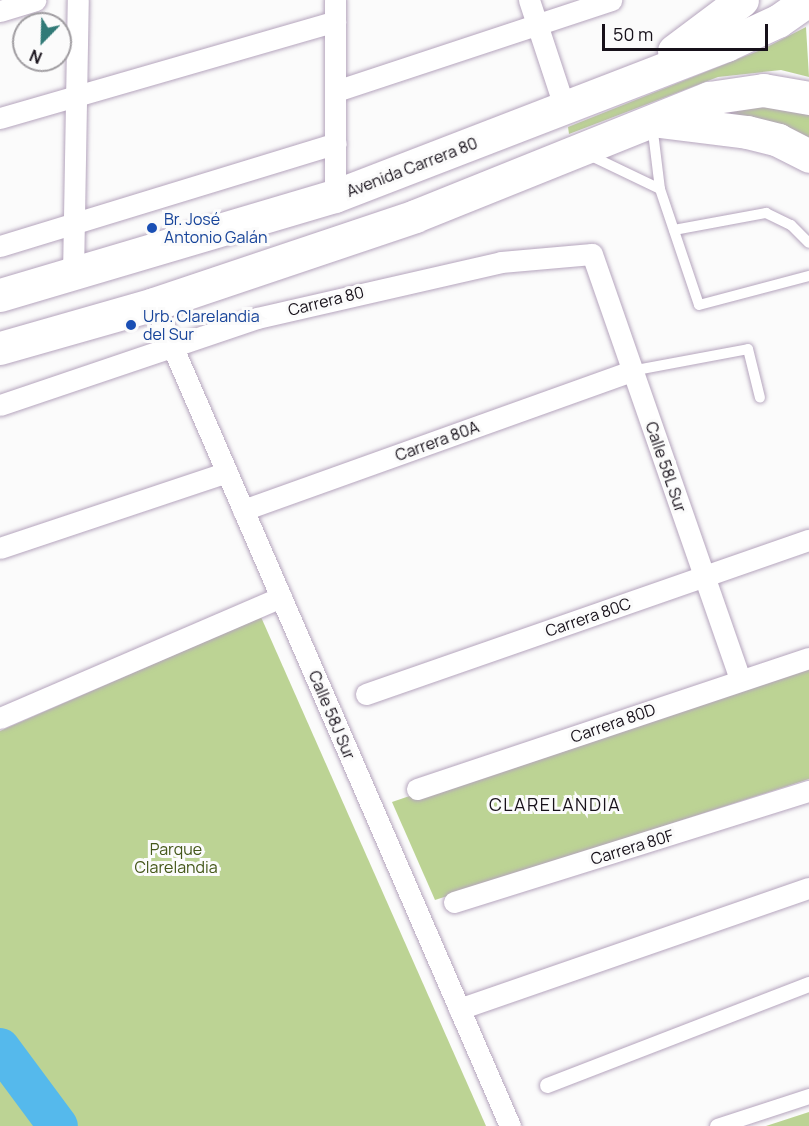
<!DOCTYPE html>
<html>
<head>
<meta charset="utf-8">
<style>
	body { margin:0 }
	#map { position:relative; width:809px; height:1126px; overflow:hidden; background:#fbfbfb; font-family:Manrope,sans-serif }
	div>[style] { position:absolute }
	.green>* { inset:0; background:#bcd394 }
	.river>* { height:40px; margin:-20px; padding:0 20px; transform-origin:20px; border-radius:20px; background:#55b9ec }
	.roads { filter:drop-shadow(0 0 2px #b5a5bd) drop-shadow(0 0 2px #b5a5bd) }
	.service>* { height:10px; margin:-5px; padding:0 5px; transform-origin:5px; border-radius:5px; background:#fff }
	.pedestrian>* { height:15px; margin:-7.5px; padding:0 7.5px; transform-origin:7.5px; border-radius:7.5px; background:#fff }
	.minor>* { height:21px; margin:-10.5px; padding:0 10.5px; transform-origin:10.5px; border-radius:10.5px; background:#fff }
	.primary>* { height:33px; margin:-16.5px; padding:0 16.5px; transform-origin:16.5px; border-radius:16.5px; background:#fff }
	.dots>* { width:16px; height:16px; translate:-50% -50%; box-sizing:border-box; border:3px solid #fbfbfb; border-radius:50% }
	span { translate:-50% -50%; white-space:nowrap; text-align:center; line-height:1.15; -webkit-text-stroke:6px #fbfbfb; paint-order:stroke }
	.street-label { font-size:16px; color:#17111a }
	.transit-label { font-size:16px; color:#164399 }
	.left { translate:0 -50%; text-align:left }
	.park-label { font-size:16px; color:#445719 }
	.neighbourhood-label { font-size:18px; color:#17111a; letter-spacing:1.5px }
	.north { position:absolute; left:12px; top:12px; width:60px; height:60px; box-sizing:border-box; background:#fbfbfb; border:2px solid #a09da1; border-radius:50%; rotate:203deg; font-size:16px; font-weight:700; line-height:24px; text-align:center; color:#17111a }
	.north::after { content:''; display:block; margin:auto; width:21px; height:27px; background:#317a77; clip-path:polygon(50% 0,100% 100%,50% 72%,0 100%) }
	.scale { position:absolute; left:602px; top:24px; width:166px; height:27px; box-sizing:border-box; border:3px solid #17111a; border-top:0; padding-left:8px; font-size:18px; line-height:21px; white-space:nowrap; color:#17111a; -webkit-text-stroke:4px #fbfbfb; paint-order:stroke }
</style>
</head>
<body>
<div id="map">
	<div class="green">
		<div style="clip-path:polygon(806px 27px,809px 77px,781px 70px,718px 77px,569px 134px,568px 127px,763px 49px)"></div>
		<div style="clip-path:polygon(768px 102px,809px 111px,809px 139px,704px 116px)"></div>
		<div style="clip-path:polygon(261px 617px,486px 1126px,0 1126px,0 731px)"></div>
		<div style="clip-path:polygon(809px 660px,809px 779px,435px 900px,392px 802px)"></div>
		<div style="clip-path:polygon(809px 1112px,809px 1126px,766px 1126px)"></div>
	</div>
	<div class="river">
		<div style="left:0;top:1048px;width:97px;rotate:53.4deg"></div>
	</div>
	<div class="roads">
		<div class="service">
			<div style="left:652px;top:124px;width:65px;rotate:83deg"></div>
			<div style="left:660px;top:189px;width:122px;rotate:71.4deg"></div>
			<div style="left:699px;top:305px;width:114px;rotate:-14.8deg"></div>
			<div style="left:587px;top:154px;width:81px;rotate:25.6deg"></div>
			<div style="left:674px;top:230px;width:94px;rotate:-10.5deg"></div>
			<div style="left:766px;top:213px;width:28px;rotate:26deg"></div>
			<div style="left:791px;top:225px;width:25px;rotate:45deg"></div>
			<div style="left:631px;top:371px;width:119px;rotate:-10.6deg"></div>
			<div style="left:748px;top:349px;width:50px;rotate:76.2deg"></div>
		</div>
		<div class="pedestrian">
			<div style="left:547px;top:1085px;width:281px;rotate:-21.1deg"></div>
			<div style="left:717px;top:1126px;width:97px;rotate:-18.1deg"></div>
		</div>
		<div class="minor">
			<div style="left:335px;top:0;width:196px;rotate:90deg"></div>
			<div style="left:529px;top:0;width:112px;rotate:71.7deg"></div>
			<div style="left:0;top:11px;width:37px;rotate:-17deg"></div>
			<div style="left:336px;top:91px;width:290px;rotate:-18.3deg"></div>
			<div style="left:0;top:118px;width:349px;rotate:-16.1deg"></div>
			<div style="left:0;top:246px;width:351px;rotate:-17deg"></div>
			<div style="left:73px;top:274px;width:274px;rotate:-89deg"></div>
			<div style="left:154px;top:304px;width:896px;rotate:66.58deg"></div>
			<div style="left:0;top:405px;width:271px;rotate:-18.7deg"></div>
			<div style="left:257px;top:318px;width:250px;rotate:-12.9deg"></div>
			<div style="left:501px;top:262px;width:91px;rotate:-5deg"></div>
			<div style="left:592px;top:254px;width:451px;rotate:70.8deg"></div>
			<div style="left:243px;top:510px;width:412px;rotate:-19.7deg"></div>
			<div style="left:0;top:548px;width:239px;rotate:-18.5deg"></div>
			<div style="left:366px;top:694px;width:469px;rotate:-19.2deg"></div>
			<div style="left:0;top:718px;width:306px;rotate:-23.3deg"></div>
			<div style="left:417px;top:789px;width:413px;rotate:-18.5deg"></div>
			<div style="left:454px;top:902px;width:372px;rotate:-17.4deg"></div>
			<div style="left:459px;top:1009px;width:370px;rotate:-19.1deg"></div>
		</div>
		<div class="primary">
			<div style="left:674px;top:51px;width:85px;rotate:-36.9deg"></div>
			<div style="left:659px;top:121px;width:89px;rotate:7.1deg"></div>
			<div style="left:747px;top:132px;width:32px;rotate:14deg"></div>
			<div style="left:778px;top:140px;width:35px;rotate:27deg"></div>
			<div style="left:0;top:295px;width:349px;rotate:-16.5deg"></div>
			<div style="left:335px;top:196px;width:419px;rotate:-21.1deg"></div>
			<div style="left:726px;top:45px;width:57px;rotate:-24.8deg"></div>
			<div style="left:778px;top:21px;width:37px;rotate:-35deg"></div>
			<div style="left:0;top:348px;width:160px;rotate:-15.9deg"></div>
			<div style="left:154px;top:304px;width:275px;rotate:-18.6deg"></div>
			<div style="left:415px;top:216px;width:317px;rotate:-21.9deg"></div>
			<div style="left:709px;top:98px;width:55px;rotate:-8.4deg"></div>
			<div style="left:763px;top:90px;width:47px;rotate:9.9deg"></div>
		</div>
	</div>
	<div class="dots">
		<div style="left:152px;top:228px;background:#1a4fb4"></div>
		<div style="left:131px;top:325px;background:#1a4fb4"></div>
	</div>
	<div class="street-label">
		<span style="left:412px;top:167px;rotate:-21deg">Avenida Carrera 80</span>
		<span style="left:326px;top:301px;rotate:-14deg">Carrera 80</span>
		<span style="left:437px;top:441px;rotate:-20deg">Carrera 80A</span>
		<span style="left:666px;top:467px;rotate:71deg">Calle 58L Sur</span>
		<span style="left:588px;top:617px;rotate:-19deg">Carrera 80C</span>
		<span style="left:332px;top:715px;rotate:67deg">Calle 58J Sur</span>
		<span style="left:613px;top:723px;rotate:-19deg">Carrera 80D</span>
		<span style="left:632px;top:847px;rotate:-17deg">Carrera 80F</span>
	</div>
	<div class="transit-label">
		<span class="left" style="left:164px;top:228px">Br. José<br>Antonio Galán</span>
		<span class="left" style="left:143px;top:325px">Urb. Clarelandia<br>del Sur</span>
	</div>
	<div class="park-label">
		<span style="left:176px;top:858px">Parque<br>Clarelandia</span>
	</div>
	<div class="neighbourhood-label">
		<span style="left:555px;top:804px">CLARELANDIA</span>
	</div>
	<div class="north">N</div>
	<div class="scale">50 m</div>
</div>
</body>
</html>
